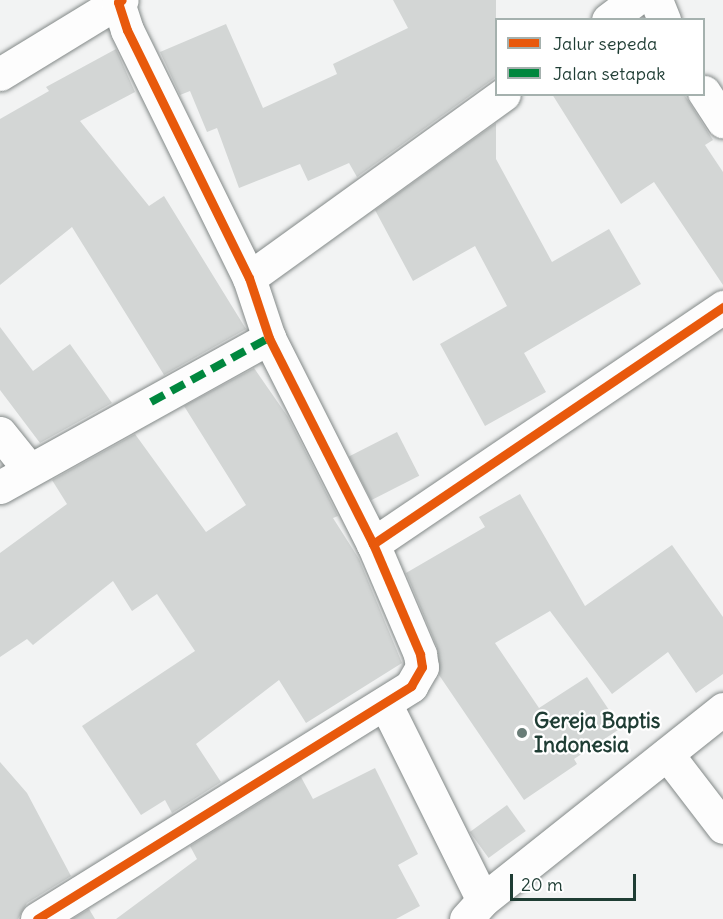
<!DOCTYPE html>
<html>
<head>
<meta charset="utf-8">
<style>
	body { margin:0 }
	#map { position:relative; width:723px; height:919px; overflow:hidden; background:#f2f3f3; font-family:Delius,sans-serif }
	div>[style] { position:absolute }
	.building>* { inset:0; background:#d3d6d5; transform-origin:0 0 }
	.roads { filter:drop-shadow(0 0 2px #838988) drop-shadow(0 0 2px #838988) }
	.street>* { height:33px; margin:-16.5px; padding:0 16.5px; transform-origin:16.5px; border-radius:16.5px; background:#fdfdfd }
	.quiet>* { height:8px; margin-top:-4px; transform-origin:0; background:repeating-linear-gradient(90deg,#00873e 0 15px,transparent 0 23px) }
	.cycleway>* { height:9px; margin:-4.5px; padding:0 4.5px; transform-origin:4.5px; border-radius:4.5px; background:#e8590c }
	.dots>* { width:16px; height:16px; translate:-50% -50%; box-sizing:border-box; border:3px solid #fff; border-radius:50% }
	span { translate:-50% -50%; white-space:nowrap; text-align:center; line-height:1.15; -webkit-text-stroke:4.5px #fff; paint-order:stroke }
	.poi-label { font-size:21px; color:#1f3d34; font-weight:700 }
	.left { translate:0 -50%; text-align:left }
	.legend { position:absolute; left:495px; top:18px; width:210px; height:78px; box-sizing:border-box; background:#fff; border:2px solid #a5b1ae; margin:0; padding:8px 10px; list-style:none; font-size:18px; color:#1f3d34 }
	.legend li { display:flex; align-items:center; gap:12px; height:30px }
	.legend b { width:30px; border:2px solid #a5b1ae }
	.scale { position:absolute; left:510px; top:874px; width:126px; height:27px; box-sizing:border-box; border:3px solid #1f3d34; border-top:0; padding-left:8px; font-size:18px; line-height:21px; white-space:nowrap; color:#1f3d34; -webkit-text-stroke:4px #fff; paint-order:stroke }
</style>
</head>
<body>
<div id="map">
	<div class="building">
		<div style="clip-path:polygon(393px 0,496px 0,496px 77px,357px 177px,349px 163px,308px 181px,300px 164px,239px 188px,217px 128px,207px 132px,190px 91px,180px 95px,160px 52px,226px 24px,263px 108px,337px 74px,333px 64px,408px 28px)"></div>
		<div style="clip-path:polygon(116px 49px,135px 92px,80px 121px,149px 206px,164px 196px,246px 329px,164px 375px,72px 227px,0 285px,0 119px,49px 91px,46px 87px)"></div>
		<div style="clip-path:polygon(552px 94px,684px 94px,713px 140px,705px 145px,723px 172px,723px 285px,654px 182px,621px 204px)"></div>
		<div style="clip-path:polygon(496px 123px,496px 159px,552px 262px,609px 229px,641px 284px,524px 353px,546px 392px,485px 426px,440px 344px,507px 306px,475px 246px,413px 281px,375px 210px)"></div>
		<div style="clip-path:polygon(0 327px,33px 371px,70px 344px,112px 403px,40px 443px,0 390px)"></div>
		<div style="clip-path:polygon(254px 368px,288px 417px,338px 516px,333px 518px,359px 559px,402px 663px,306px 723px,279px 680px,196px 744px,221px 782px,172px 813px,165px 800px,141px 815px,82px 726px,195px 651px,157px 594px,132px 611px,113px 581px,33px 645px,27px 639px,0 657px,0 553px,67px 504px,52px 480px,135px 434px,206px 532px,246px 505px,184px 406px)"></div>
		<div style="left:397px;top:432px;width:49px;height:54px;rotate:63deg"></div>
		<div style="clip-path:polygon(520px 494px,585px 606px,672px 545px,723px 617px,723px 674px,696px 693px,668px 652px,612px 694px,550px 611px,495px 643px,539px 708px,587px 677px,621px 728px,574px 759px,577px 764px,524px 800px,439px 675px,437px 647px,406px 573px,485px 527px,479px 517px)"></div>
		<div style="clip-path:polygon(0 762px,27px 793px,71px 876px,27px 903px,18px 919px,0 919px)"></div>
		<div style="clip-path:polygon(375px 768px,418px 854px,398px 865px,420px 906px,396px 919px,116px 919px,197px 859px,190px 846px,301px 777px,313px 799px)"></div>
		<div style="left:507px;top:805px;width:32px;height:46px;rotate:54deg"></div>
		<div style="clip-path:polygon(89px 909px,95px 919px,72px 919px)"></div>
	</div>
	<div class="roads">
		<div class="street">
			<div style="left:656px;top:0;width:22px;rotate:68deg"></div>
			<div style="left:608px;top:20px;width:34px;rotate:-37deg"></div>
			<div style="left:0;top:74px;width:138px;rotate:-31.4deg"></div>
			<div style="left:704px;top:92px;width:35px;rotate:57deg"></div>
			<div style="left:249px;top:278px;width:314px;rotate:-35.8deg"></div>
			<div style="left:0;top:433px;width:45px;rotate:51.3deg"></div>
			<div style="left:0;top:487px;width:308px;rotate:-29deg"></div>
			<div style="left:373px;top:544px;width:423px;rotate:-34.1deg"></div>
			<div style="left:385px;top:703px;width:220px;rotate:63.6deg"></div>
			<div style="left:667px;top:754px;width:92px;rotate:52.5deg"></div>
			<div style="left:37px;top:919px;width:441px;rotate:-31.9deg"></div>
			<div style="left:411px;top:686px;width:22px;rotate:-60deg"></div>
			<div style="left:422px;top:667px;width:13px;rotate:-99deg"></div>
			<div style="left:420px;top:654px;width:120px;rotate:-113.1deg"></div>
			<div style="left:373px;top:544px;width:231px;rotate:-116.8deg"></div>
			<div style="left:269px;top:338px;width:63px;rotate:-108.4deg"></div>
			<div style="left:249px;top:278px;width:276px;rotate:-116.2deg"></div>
			<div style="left:127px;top:30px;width:29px;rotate:-108deg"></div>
			<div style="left:118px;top:2px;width:4px;rotate:-27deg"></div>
			<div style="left:466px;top:919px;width:25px;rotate:-48deg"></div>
			<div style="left:483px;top:900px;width:307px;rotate:-38.5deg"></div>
		</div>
	</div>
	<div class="quiet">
		<div style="left:151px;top:402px;width:134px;rotate:-28.5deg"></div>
	</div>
	<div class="cycleway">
		<div style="left:373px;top:544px;width:423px;rotate:-34.1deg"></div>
		<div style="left:37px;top:919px;width:441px;rotate:-31.9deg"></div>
		<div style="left:411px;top:686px;width:22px;rotate:-60deg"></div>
		<div style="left:422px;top:667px;width:13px;rotate:-99deg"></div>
		<div style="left:420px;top:654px;width:120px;rotate:-113.1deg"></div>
		<div style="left:373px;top:544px;width:231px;rotate:-116.8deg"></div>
		<div style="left:269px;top:338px;width:63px;rotate:-108.4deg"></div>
		<div style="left:249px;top:278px;width:276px;rotate:-116.2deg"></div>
		<div style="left:127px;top:30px;width:29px;rotate:-108deg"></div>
		<div style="left:118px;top:2px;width:4px;rotate:-27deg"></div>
	</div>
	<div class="dots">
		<div style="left:522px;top:733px;background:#697d77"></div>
	</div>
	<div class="poi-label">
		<span class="left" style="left:534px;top:733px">Gereja Baptis<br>Indonesia</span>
	</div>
	<ul class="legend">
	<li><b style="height:8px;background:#e8590c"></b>Jalur sepeda</li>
	<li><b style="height:8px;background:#00873e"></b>Jalan setapak</li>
	</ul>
	<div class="scale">20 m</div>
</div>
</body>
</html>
